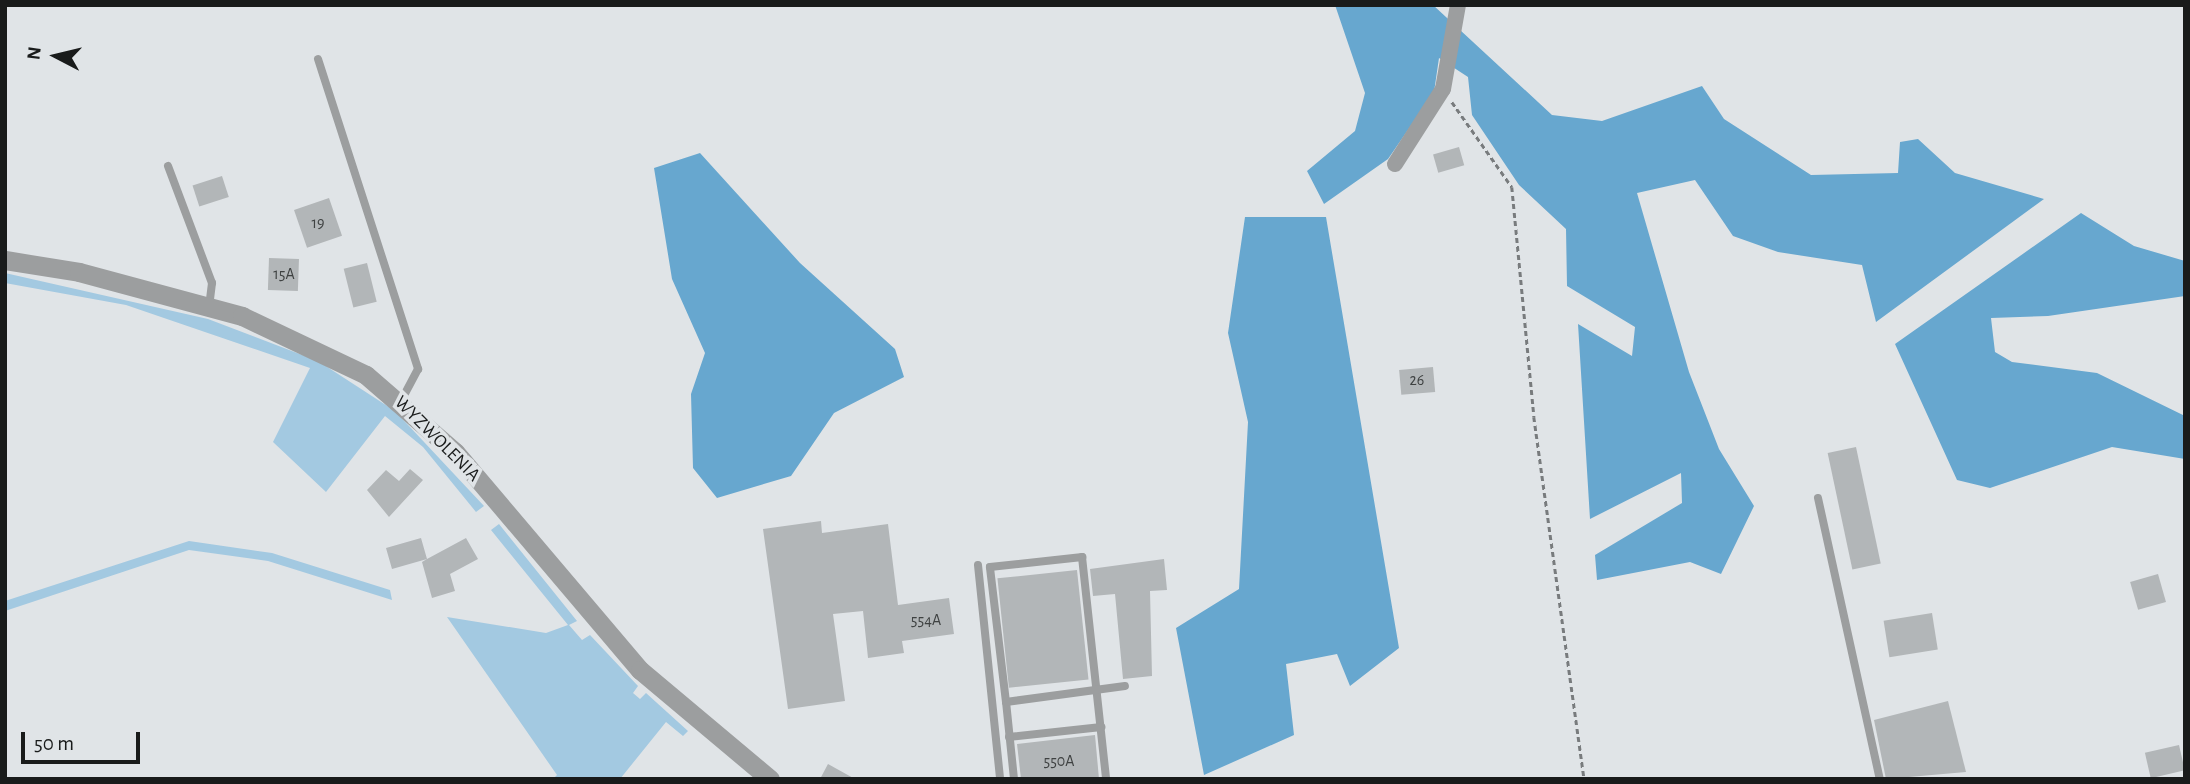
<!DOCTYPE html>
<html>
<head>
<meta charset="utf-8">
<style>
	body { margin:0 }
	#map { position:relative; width:2190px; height:784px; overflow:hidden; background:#e0e4e7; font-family:"Alegreya Sans",sans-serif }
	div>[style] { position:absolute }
	.green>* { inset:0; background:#a3c9e1 }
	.forest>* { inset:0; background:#67a7cf }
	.building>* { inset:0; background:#b2b6b8; transform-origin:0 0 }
	.path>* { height:2.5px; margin-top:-1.25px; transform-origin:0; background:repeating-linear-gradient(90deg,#787b7d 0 5px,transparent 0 8.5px) }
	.service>* { height:8px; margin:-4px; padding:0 4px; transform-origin:4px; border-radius:4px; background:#9c9e9f }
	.minor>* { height:16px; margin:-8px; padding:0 8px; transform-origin:8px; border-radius:8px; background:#9c9e9f }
	.tertiary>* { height:19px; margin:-9.5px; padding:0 9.5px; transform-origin:9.5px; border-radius:9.5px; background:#9c9e9f }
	span { translate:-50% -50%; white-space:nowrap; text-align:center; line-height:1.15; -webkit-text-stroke:7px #e0e4e7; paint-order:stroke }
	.number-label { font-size:16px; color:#3f4242 }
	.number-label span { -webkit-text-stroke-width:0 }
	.street-label { font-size:19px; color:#191b1b }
	.frame { position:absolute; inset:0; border:7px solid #191b1b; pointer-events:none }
	.north { position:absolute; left:21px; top:21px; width:70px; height:70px; -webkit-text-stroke:5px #e0e4e7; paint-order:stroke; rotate:277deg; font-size:19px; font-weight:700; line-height:28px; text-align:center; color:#191b1b }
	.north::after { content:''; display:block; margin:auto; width:24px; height:32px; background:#191b1b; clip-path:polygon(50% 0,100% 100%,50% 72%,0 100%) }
	.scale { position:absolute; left:21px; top:732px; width:119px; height:32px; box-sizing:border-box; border:4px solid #191b1b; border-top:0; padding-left:9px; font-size:21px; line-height:24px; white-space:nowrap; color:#191b1b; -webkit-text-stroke:5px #e0e4e7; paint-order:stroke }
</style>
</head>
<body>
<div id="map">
	<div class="green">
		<div style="clip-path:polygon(5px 273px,208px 319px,318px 361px,395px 411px,484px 506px,476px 512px,423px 447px,385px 416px,326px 492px,273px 442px,310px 368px,126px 305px,5px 283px)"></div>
		<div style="clip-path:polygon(499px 524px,577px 621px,569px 625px,582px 640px,590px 635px,638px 686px,633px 693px,640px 699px,646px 693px,688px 731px,683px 736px,666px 722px,620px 779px,553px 779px,557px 775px,447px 617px,546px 633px,568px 625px,491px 530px)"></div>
		<div style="clip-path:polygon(189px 541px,272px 553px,390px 590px,392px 600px,268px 561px,189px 550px,5px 611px,5px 601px)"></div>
	</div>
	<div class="forest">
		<div style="clip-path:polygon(1335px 5px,1433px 5px,1552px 115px,1602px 121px,1702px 86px,1724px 119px,1811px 175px,1898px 173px,1900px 142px,1918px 139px,1955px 173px,2044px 199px,1876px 322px,1862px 265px,1778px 252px,1733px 236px,1695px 180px,1637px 193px,1689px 372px,1719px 449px,1754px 506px,1721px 574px,1690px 562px,1597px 580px,1595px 555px,1682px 503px,1681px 473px,1590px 519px,1578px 324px,1632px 356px,1635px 327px,1567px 286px,1566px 229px,1519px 185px,1472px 115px,1468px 77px,1439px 58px,1434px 92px,1388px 159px,1324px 204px,1307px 171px,1355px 131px,1365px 93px)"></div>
		<div style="clip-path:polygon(700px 153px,800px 263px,895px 349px,904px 377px,834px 413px,791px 476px,717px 498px,693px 468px,691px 394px,705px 353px,672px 279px,654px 168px)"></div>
		<div style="clip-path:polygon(2081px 213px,2134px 246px,2185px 261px,2185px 296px,2048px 316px,1991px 318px,1995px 352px,2012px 362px,2097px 373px,2185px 416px,2185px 459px,2112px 447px,1990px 488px,1957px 480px,1895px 344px)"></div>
		<div style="clip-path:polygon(1245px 217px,1326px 217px,1399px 648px,1350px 686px,1337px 654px,1286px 664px,1294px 735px,1204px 775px,1176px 628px,1239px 589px,1248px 422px,1228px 333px)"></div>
	</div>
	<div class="building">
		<div style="left:1459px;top:147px;width:19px;height:27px;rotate:74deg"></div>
		<div style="left:222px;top:176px;width:22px;height:31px;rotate:72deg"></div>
		<div style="left:329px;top:198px;width:40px;height:37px;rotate:71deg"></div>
		<div style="left:269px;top:258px;width:30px;height:32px;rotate:2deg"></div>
		<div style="left:367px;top:263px;width:40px;height:24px;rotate:76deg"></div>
		<div style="left:1433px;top:367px;width:25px;height:34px;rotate:85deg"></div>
		<div style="left:1856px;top:447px;width:119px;height:29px;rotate:78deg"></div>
		<div style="clip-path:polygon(410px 469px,423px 480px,389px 517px,367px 490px,386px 470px,399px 481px)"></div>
		<div style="clip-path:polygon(821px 521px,822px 533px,888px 524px,898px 605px,949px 598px,954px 634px,902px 641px,904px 653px,868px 658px,863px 611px,833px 614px,845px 701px,788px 709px,763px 529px)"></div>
		<div style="clip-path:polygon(421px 538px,427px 559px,466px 538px,478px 559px,450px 574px,455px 591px,432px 598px,422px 562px,427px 559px,392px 569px,386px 548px)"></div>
		<div style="clip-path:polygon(1164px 559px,1167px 590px,1150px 591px,1152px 676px,1123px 679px,1115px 594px,1093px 596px,1090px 569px)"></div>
		<div style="left:1077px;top:570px;width:110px;height:80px;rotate:84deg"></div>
		<div style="left:2158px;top:574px;width:29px;height:29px;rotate:74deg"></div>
		<div style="left:1932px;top:613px;width:37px;height:49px;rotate:81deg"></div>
		<div style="clip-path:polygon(1948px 701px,1966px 772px,1886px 779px,1874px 720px)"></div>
		<div style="clip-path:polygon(1095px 735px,1099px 779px,1021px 779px,1017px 744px)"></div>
		<div style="left:2179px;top:745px;width:26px;height:35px;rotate:77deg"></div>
		<div style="clip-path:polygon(828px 764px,855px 779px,820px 779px)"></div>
	</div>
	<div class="path">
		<div style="left:1452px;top:102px;width:104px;rotate:54.8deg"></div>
		<div style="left:1512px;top:187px;width:231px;rotate:84.5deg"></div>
		<div style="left:1534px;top:417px;width:365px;rotate:82.1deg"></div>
	</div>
	<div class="service">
		<div style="left:318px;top:59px;width:326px;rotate:72.1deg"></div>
		<div style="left:418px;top:369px;width:36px;rotate:118deg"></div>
		<div style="left:168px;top:166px;width:125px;rotate:69.4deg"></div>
		<div style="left:212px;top:283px;width:23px;rotate:97deg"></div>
		<div style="left:1818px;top:498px;width:288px;rotate:77.6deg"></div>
		<div style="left:978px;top:565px;width:215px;rotate:84.1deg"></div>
		<div style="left:1006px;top:702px;width:136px;rotate:-96.8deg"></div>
		<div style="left:990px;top:567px;width:93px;rotate:-6.2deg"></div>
		<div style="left:1082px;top:557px;width:223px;rotate:83.8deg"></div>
		<div style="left:1009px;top:737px;width:93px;rotate:-6.2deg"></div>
		<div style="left:1014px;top:779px;width:77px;rotate:-95.9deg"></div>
		<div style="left:1006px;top:702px;width:120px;rotate:-7.7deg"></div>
	</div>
	<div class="minor">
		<div style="left:1395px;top:164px;width:89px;rotate:-57.4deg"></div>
		<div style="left:1443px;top:89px;width:85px;rotate:-79.9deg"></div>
	</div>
	<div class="tertiary">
		<div style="left:5px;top:260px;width:75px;rotate:9.2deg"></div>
		<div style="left:79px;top:272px;width:169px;rotate:15.1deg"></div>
		<div style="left:242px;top:316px;width:137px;rotate:25.4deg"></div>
		<div style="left:366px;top:375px;width:118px;rotate:40.9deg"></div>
		<div style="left:455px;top:452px;width:286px;rotate:49.7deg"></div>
		<div style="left:640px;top:670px;width:170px;rotate:40deg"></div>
	</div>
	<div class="number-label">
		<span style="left:318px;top:223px">19</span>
		<span style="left:284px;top:274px">15A</span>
		<span style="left:1417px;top:380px">26</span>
		<span style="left:926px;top:620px">554A</span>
		<span style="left:1059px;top:761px">550A</span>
	</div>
	<div class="street-label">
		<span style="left:437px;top:439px;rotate:45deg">WYZWOLENIA</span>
	</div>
	<div class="frame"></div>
	<div class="north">N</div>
	<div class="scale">50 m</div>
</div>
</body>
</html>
